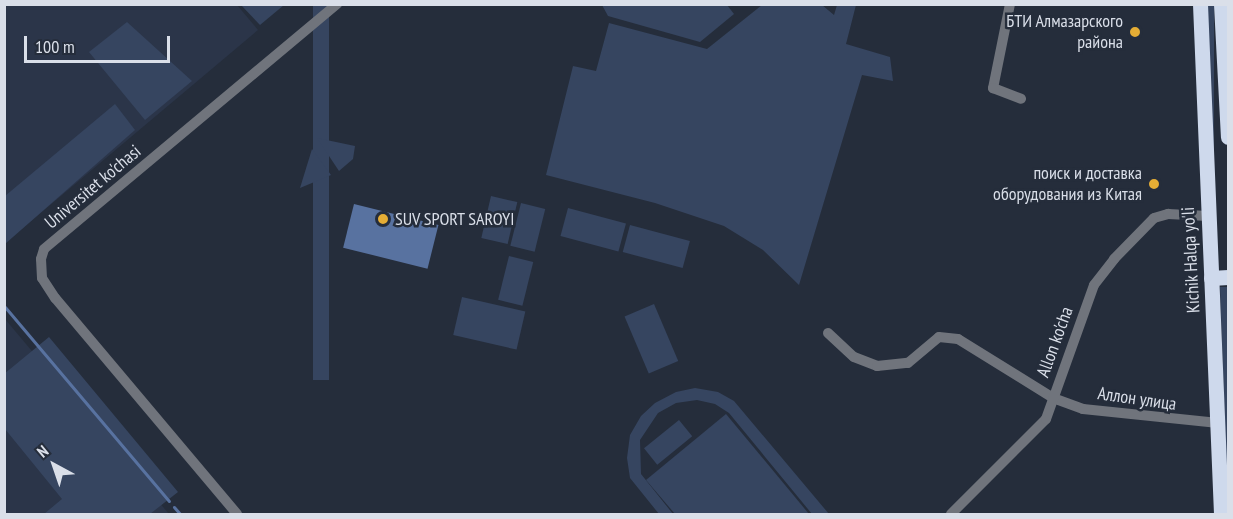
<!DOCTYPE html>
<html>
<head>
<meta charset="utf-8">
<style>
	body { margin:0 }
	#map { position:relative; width:1233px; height:519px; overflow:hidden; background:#252d3b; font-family:"PT Sans Narrow",sans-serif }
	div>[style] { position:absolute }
	.built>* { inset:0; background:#2b3549 }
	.green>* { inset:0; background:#364560; transform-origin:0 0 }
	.water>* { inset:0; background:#5872a0; transform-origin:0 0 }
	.stream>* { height:3px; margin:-1.5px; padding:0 1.5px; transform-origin:1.5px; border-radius:1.5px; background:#5872a0 }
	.minor>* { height:10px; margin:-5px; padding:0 5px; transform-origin:5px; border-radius:5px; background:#70747c }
	.highway>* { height:15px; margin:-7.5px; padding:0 7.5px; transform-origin:7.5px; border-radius:7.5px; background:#ced9ec }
	.dots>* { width:16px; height:16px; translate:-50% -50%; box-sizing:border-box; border:3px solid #252d3b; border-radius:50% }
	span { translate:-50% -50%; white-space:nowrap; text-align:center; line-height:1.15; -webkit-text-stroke:5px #252d3b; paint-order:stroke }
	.poi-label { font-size:18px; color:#dadfe9 }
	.right { translate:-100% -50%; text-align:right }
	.left { translate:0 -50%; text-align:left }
	.street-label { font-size:18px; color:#dadfe9 }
	.frame { position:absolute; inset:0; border:6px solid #dadfe9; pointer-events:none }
	.north { position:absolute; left:24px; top:435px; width:60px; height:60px; -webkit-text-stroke:4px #252d3b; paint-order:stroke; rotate:320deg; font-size:16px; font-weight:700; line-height:24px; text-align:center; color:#dadfe9 }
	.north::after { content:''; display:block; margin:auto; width:21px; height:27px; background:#dadfe9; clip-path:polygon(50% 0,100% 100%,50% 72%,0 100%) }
	.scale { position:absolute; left:24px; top:36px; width:146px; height:27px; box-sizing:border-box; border:3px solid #dadfe9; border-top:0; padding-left:8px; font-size:18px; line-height:21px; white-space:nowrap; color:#dadfe9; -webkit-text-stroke:4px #252d3b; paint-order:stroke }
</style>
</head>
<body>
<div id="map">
	<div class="built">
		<div style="clip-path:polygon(5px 5px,237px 5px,258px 30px,5px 243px)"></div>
		<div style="clip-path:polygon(5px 319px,169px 514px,5px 514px)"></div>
	</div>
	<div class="green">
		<div style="clip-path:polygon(241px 5px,284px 5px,260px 25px)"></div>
		<div style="left:313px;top:5px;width:16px;height:375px"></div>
		<div style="clip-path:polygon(602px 5px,727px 5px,734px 14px,700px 42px,608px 16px)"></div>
		<div style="clip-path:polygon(762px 5px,822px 5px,834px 15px,837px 5px,856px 5px,846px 44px,890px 57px,893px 81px,862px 75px,799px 285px,763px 250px,724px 226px,655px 203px,546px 175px,573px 66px,596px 71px,609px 23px,707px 49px)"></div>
		<div style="left:1207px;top:5px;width:7px;height:260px"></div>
		<div style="clip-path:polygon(127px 22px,192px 81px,145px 120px,89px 52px)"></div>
		<div style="clip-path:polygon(115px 104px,135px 130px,5px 244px,5px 196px)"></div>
		<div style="clip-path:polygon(317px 138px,355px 146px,353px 159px,339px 171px)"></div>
		<div style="clip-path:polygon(312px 149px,331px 175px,300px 188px)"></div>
		<div style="left:491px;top:196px;width:27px;height:43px;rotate:13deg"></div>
		<div style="left:521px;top:203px;width:25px;height:44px;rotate:14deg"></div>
		<div style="left:568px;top:208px;width:60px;height:29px;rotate:15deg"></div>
		<div style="left:630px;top:225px;width:62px;height:28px;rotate:15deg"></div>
		<div style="left:509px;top:256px;width:25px;height:45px;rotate:14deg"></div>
		<div style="clip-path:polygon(1220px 287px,1227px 287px,1228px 337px,1228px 512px)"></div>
		<div style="left:462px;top:297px;width:65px;height:39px;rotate:13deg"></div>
		<div style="left:654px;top:304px;width:62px;height:32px;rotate:67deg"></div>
		<div style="clip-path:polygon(49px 337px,178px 492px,150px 514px,44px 514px,62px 499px,5px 429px,4px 374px)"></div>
		<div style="clip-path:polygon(695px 388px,718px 392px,734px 401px,829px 514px,812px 514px,729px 413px,715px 404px,697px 400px,676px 403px,658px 413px,640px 440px,641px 474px,673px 514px,659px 514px,630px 478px,627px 458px,630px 435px,641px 416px,655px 403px,676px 392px)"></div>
		<div style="clip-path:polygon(726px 414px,809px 514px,675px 514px,646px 480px)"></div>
		<div style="left:679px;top:420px;width:21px;height:45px;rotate:51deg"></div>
	</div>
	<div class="water">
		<div style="left:354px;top:204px;width:87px;height:45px;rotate:14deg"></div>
	</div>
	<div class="stream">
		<div style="left:5px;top:307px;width:254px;rotate:49.8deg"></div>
		<div style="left:174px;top:507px;width:9px;rotate:49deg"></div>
	</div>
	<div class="minor">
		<div style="left:1010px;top:4px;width:86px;rotate:101.4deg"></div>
		<div style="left:993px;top:88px;width:30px;rotate:21deg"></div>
		<div style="left:828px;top:333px;width:35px;rotate:43deg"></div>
		<div style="left:854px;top:357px;width:25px;rotate:21deg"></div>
		<div style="left:877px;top:366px;width:31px;rotate:-6deg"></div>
		<div style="left:908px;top:363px;width:40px;rotate:-40deg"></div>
		<div style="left:939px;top:337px;width:19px;rotate:6deg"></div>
		<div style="left:958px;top:339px;width:112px;rotate:31.8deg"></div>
		<div style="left:1053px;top:398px;width:32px;rotate:20deg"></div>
		<div style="left:1083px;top:409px;width:136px;rotate:5.9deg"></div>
		<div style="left:237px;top:514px;width:282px;rotate:-130.1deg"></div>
		<div style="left:55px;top:298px;width:24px;rotate:-123deg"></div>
		<div style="left:42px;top:278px;width:19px;rotate:-93deg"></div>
		<div style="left:41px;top:259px;width:10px;rotate:-73deg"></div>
		<div style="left:44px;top:249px;width:382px;rotate:-39.9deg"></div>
		<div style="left:951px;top:514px;width:134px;rotate:-45deg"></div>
		<div style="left:1046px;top:419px;width:142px;rotate:-70.3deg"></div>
		<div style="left:1094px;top:285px;width:33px;rotate:-52deg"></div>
		<div style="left:1114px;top:259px;width:57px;rotate:-45.7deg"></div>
		<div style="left:1154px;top:218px;width:15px;rotate:-16deg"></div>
		<div style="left:1168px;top:214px;width:40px;rotate:2.9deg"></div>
	</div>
	<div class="highway">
		<div style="left:1200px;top:4px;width:510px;rotate:87.64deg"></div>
		<div style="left:1221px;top:4px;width:133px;rotate:87deg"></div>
		<div style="left:1211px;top:278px;width:17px;rotate:-3deg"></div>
	</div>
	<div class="dots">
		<div style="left:1135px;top:32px;background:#e5ad35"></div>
		<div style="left:1154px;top:184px;background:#e5ad35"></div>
		<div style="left:383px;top:219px;background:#e5ad35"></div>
	</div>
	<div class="poi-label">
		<span class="right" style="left:1123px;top:32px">БТИ Алмазарского<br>района</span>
		<span class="right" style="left:1142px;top:184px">поиск и доставка<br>оборудования из Китая</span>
		<span class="left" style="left:395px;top:219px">SUV SPORT SAROYI</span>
	</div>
	<div class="street-label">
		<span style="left:93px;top:187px;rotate:-40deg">Universitet ko'chasi</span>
		<span style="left:1191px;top:260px;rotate:-93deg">Kichik Halqa yo'li</span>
		<span style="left:1055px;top:342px;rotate:-70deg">Allon ko'cha</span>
		<span style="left:1137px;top:399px;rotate:8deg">Аллон улица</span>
	</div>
	<div class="frame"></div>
	<div class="north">N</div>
	<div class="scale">100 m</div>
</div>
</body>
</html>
